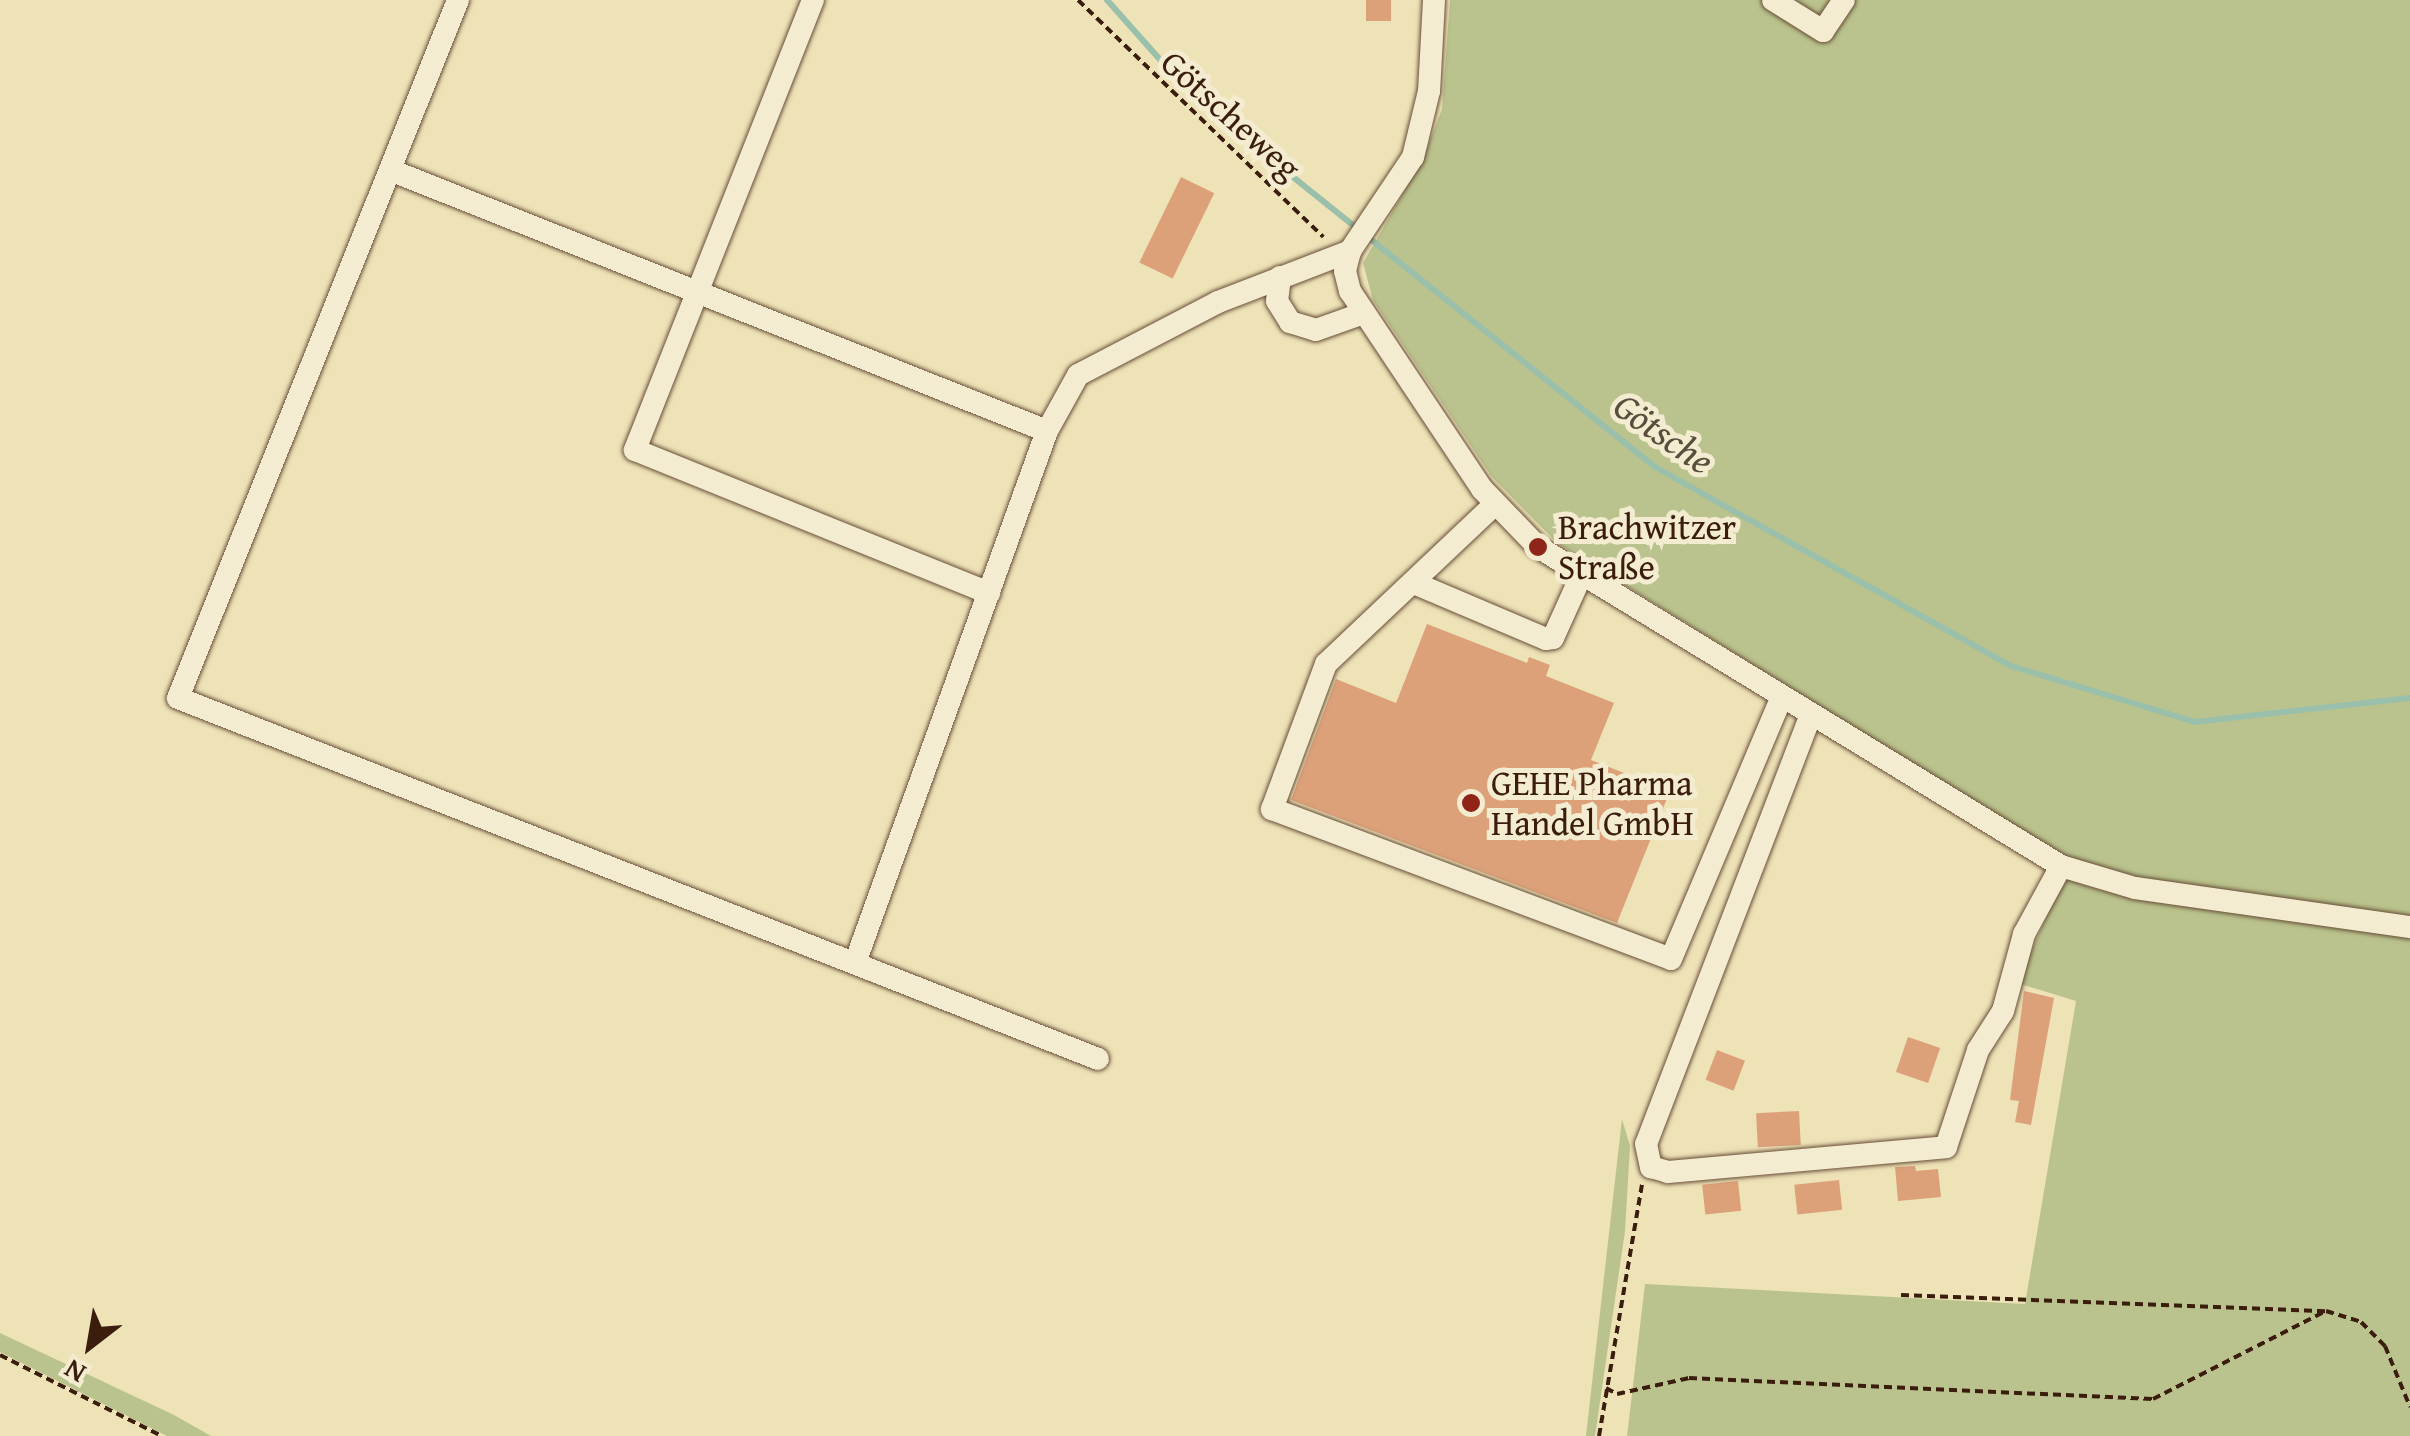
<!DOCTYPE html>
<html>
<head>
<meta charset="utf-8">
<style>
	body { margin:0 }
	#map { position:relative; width:2410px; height:1436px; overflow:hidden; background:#eee2b7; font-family:"Gentium Book Plus",serif }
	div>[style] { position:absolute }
	.green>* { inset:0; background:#bac38d }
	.stream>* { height:6px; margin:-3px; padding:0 3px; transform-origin:3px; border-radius:3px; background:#9abfaa }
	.building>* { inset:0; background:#dda17a; transform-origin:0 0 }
	.path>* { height:4px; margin-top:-2px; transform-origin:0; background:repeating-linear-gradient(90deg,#3b1d0e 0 8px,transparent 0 13px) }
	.roads { filter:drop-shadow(0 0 2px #684e38) drop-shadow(0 0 2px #684e38) }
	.minor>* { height:22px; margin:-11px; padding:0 11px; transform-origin:11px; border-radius:11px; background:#f4ecd0 }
	.dots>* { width:28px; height:28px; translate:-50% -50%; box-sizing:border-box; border:5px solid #f4ecd0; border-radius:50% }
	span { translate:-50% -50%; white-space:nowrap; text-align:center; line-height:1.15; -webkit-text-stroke:10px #f4ecd0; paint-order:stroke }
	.street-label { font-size:35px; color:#3b1d0e }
	.poi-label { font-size:35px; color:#3b1d0e }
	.left { translate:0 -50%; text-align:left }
	.water-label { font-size:38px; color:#584e3d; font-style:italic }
	.north { position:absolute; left:40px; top:1296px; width:100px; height:100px; -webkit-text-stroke:8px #f4ecd0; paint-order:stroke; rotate:211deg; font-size:28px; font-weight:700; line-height:40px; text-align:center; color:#3b1d0e }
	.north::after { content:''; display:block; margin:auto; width:35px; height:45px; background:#3b1d0e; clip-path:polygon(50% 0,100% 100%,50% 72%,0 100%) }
</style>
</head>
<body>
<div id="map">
	<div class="green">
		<div style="clip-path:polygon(1450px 0,2410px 0,2410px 1436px,1627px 1436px,1645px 1284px,2025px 1304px,2076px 1001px,2017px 983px,2071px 862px,1556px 542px,1492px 477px,1373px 300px,1363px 263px,1422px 161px,1442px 109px)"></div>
		<div style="clip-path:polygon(1622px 1119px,1630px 1146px,1625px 1231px,1595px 1436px,1586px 1436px)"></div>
		<div style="clip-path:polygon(0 1333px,174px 1415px,211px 1436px,167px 1436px,0 1352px)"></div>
	</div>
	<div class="stream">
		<div style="left:1107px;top:0;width:99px;rotate:48.3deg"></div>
		<div style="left:1173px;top:74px;width:126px;rotate:41.1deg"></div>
		<div style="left:1268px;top:157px;width:496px;rotate:38.7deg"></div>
		<div style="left:1655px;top:467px;width:408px;rotate:29.2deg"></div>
		<div style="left:2011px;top:666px;width:192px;rotate:16.9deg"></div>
		<div style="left:2195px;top:722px;width:216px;rotate:-6.4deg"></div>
	</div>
	<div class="building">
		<div style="left:1366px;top:0;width:25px;height:21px"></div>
		<div style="left:1181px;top:177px;width:37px;height:95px;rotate:26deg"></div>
		<div style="clip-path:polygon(1427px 624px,1527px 663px,1529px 657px,1550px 665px,1546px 676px,1614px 703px,1591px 760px,1670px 791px,1617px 923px,1291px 800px,1336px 679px,1396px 703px)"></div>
		<div style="clip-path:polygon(2024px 991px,2054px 998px,2031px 1125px,2015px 1122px,2019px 1101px,2010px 1100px)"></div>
		<div style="left:1908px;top:1037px;width:34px;height:37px;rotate:19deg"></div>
		<div style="left:1717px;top:1050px;width:30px;height:32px;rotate:21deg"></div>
		<div style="left:1799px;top:1111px;width:34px;height:43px;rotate:87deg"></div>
		<div style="clip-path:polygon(1915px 1166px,1916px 1171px,1938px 1169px,1941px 1197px,1898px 1201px,1895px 1167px)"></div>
		<div style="left:1839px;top:1180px;width:30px;height:45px;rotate:84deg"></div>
		<div style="left:1738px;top:1181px;width:30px;height:36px;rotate:84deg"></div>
	</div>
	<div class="path">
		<div style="left:1078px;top:0;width:341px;rotate:44deg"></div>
		<div style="left:1901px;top:1295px;width:425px;rotate:2.2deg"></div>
		<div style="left:2326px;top:1311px;width:37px;rotate:17deg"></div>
		<div style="left:2361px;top:1322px;width:34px;rotate:45deg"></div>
		<div style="left:2385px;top:1346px;width:66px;rotate:67.7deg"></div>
		<div style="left:0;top:1355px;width:181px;rotate:26.6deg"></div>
		<div style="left:1606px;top:1388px;width:13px;rotate:29deg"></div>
		<div style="left:1617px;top:1394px;width:74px;rotate:-12.5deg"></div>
		<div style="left:1689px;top:1378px;width:464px;rotate:2.6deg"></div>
		<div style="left:2153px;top:1399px;width:194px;rotate:-27deg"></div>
		<div style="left:1599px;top:1436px;width:255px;rotate:-80.3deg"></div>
	</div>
	<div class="roads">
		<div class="minor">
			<div style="left:458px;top:0;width:752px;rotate:111.86deg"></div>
			<div style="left:178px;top:698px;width:988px;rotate:21.42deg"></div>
			<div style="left:813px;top:0;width:484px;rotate:111.6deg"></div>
			<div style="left:635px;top:450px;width:382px;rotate:22deg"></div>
			<div style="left:1434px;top:0;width:91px;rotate:93.1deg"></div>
			<div style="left:1429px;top:91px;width:68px;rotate:103.6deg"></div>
			<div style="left:1413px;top:157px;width:113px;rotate:123.8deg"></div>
			<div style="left:1350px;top:251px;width:21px;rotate:104deg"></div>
			<div style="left:1345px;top:271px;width:21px;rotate:76deg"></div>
			<div style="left:1350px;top:291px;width:238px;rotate:56.3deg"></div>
			<div style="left:1482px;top:489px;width:81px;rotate:46deg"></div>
			<div style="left:1538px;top:547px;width:613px;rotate:31.38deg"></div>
			<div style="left:2061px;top:866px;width:77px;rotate:16.6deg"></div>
			<div style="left:2135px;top:888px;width:278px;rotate:8.1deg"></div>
			<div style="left:1773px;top:0;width:59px;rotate:31.8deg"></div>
			<div style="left:1823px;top:31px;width:37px;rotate:-56deg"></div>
			<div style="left:390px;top:170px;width:707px;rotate:21.67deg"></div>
			<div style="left:1280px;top:277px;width:24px;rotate:97deg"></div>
			<div style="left:1277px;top:301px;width:25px;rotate:58deg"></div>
			<div style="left:1290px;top:322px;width:27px;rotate:17deg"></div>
			<div style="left:1316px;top:330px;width:51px;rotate:-19.5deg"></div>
			<div style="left:1494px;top:505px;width:231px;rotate:136.6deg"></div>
			<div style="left:1326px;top:664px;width:155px;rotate:110.4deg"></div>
			<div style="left:1272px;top:809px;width:426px;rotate:20.6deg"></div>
			<div style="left:1671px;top:959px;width:282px;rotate:-67.1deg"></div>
			<div style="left:1414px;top:583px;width:143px;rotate:23deg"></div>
			<div style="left:1546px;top:639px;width:7px;rotate:-8deg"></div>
			<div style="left:1553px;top:638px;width:68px;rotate:-65.7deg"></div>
			<div style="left:1810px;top:717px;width:457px;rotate:111deg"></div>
			<div style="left:1646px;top:1144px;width:24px;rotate:78deg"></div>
			<div style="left:1651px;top:1167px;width:18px;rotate:16deg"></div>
			<div style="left:1668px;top:1172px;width:279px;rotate:-5.1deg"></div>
			<div style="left:1946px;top:1147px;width:102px;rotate:-71.7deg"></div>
			<div style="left:1978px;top:1050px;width:46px;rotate:-57.3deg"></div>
			<div style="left:2003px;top:1011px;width:80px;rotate:-74.7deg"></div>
			<div style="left:2024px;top:934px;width:77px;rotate:-61.4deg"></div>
			<div style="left:855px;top:963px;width:566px;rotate:-70.16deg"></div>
			<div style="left:1047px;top:431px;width:64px;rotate:-61deg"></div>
			<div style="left:1078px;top:375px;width:158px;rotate:-27.5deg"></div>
			<div style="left:1218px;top:302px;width:142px;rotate:-21.1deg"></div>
		</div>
	</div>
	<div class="dots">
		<div style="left:1538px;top:547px;background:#8f2418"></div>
		<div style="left:1471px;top:803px;background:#8f2418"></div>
	</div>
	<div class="street-label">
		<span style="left:1231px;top:115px;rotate:42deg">Götscheweg</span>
	</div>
	<div class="poi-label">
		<span class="left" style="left:1558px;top:547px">Brachwitzer<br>Straße</span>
		<span class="left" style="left:1491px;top:803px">GEHE Pharma<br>Handel GmbH</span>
	</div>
	<div class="water-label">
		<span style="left:1664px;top:433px;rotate:35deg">Götsche</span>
	</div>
	<div class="north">N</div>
</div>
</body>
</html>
